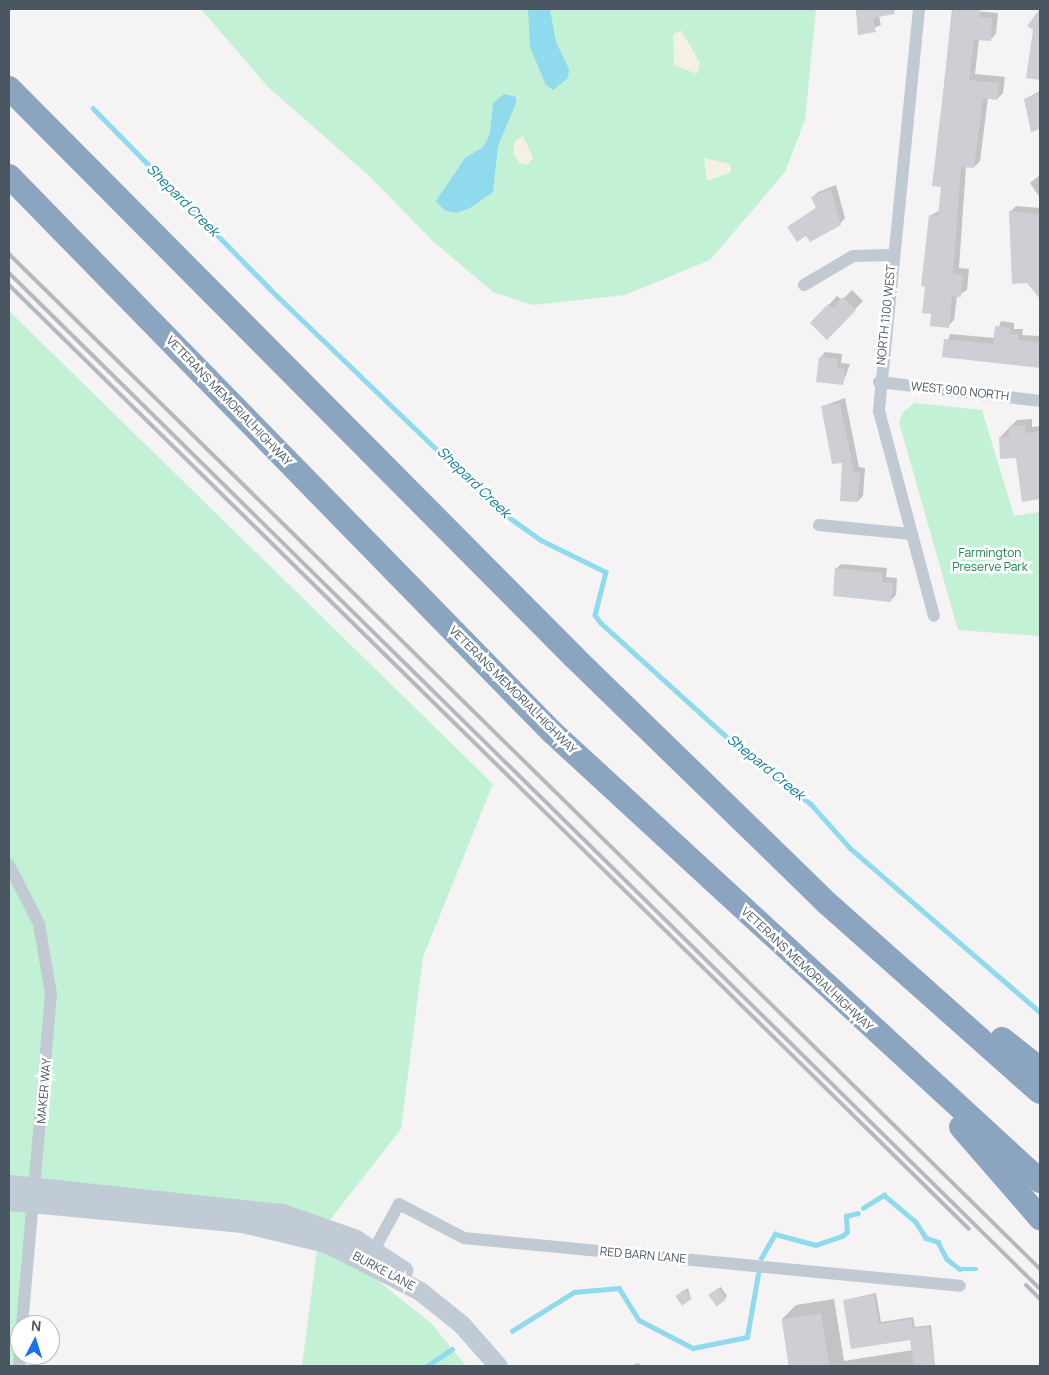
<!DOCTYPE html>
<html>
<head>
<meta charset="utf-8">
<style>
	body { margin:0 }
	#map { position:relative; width:1049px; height:1375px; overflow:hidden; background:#f5f3f3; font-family:Manrope,sans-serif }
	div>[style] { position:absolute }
	.green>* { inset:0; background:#c3f1d5 }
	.sand>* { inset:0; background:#f5f0e5 }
	.water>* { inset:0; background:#90daee }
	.shadow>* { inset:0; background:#0003 }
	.stream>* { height:4.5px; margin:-2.25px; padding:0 2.25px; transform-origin:2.25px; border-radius:2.25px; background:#90daee }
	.building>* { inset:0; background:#cdcfd5; transform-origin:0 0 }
	.street>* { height:12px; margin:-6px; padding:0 6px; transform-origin:6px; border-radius:6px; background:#c1cad2 }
	.secondary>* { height:19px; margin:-9.5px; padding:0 9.5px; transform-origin:9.5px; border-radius:9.5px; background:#c1cbd6 }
	.highway>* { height:24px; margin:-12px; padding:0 12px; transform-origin:12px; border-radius:12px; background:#8ba5c1 }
	.rail>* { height:4px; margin:-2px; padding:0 2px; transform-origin:2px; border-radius:2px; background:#b5b8bd }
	span { translate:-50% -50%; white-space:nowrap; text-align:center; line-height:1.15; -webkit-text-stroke:5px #fff; paint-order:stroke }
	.street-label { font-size:12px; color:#4a5661 }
	.park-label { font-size:12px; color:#17864f }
	.water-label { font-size:14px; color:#0c7c9b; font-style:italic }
	.frame { position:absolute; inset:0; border:10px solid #4a5661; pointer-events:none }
	.north { position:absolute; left:10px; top:1315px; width:50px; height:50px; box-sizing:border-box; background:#fff; border:1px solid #b7bbc0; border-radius:50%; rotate:5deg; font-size:14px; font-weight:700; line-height:20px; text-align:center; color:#4a5661 }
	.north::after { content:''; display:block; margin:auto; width:18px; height:22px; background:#1a73e8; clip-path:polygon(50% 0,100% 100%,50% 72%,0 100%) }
</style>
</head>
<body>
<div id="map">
	<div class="green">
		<div style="clip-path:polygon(201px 9px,816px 9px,805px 120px,785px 172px,710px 260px,625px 295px,533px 305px,493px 292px,434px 242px,367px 174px,268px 87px)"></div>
		<div style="clip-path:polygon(9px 311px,493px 784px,423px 957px,401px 1129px,319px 1234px,431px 1323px,466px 1366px,302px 1366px,319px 1235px,34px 1213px,20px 1325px,24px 1366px,9px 1366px)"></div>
		<div style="clip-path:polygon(915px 403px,982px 410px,1014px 516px,1040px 512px,1040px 636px,958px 630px,899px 422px,904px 411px)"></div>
	</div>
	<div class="sand">
		<div style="clip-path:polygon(681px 30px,700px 63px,697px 74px,674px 65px,673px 35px)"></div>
		<div style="clip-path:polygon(523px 136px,533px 158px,527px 165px,519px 163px,513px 152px,515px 141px)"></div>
		<div style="clip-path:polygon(704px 158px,730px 164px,731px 172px,707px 181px)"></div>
	</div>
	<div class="water">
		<div style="clip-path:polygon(528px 9px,550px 9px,556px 42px,569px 69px,568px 78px,553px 90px,546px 85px,530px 47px)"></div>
		<div style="clip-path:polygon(504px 94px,516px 97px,516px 103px,498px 146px,493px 192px,470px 208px,456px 213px,444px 210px,436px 201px,465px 158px,483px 147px,490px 134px,493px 103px)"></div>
	</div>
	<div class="shadow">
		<div style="clip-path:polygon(856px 9px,884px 9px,879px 16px,881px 25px,859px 34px)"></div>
		<div style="clip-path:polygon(952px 9px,998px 13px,996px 34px,990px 40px,979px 39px,975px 74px,1005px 77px,1003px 93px,997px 99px,988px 98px,980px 161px,974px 167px,966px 166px,959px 268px,969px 269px,967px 290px,957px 296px,954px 320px,948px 326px,930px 216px,940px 210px,942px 186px,935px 171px)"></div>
		<div style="clip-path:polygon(1040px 9px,1040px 79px,1027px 77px,1034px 29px,1029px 25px)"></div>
		<div style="clip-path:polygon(1040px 91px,1040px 128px,1032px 131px,1025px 99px)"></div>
		<div style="clip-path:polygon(1040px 175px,1040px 198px,1030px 183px)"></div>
		<div style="clip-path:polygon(836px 185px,845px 218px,840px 224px,806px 234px,788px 227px,817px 207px,813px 197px,818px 192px)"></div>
		<div style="clip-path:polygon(1016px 206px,1040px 208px,1040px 297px,1028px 282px,1010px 212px)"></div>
		<div style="clip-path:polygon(852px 290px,863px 301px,827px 338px,812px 323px,837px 296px,842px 300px)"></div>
		<div style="clip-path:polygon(1001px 321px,1014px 323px,1014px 329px,1023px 329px,1022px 335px,1040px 336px,1040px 367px,943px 355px,950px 334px,995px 338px)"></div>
		<div style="clip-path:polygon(825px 352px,842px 354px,841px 363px,850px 364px,843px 383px,820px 358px)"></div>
		<div style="clip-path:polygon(845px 398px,859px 467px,865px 468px,863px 496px,858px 501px,823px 406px)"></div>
		<div style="clip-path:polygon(1032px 419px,1032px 427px,1040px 426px,1040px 498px,1023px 500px,1017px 457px,1000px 437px,1017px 420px)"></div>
		<div style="clip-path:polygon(841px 564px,887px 568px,886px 577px,897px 578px,896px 595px,891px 600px,836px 569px)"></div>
		<div style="clip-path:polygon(721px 1287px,727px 1296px,725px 1298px,712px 1293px)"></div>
		<div style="clip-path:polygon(688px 1288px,691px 1298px,679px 1294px)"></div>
		<div style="clip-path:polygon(876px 1293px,881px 1322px,913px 1317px,915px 1327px,931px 1325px,935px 1366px,789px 1366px,782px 1319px,796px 1305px,834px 1299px,844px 1361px,913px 1350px,911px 1338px,852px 1347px,845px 1300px)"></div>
		<div style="clip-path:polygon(639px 1363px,640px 1366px,629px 1366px)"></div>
	</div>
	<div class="stream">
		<div style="left:93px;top:108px;width:252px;rotate:45.6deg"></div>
		<div style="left:269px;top:288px;width:325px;rotate:43.9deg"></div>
		<div style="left:503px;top:513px;width:47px;rotate:35.4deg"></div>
		<div style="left:541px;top:540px;width:72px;rotate:26.2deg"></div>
		<div style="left:606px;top:572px;width:44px;rotate:104.3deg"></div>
		<div style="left:595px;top:615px;width:10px;rotate:53deg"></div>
		<div style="left:601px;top:623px;width:202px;rotate:42.2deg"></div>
		<div style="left:751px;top:759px;width:75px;rotate:36.9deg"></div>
		<div style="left:811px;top:804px;width:59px;rotate:48.4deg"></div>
		<div style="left:850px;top:848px;width:251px;rotate:40.8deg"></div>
		<div style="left:863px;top:1208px;width:25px;rotate:-32deg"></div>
		<div style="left:884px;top:1195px;width:42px;rotate:40.2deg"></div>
		<div style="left:916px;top:1222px;width:19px;rotate:58deg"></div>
		<div style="left:926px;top:1238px;width:13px;rotate:18deg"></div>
		<div style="left:938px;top:1242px;width:19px;rotate:62deg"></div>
		<div style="left:947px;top:1259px;width:16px;rotate:38deg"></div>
		<div style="left:960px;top:1269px;width:16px"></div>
		<div style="left:761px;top:1258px;width:28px;rotate:-60deg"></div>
		<div style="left:775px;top:1234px;width:42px;rotate:15deg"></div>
		<div style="left:816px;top:1245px;width:28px;rotate:-19deg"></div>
		<div style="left:842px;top:1236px;width:6px;rotate:-39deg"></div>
		<div style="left:847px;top:1232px;width:16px;rotate:-94deg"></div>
		<div style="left:846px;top:1216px;width:12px;rotate:-14deg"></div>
		<div style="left:512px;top:1331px;width:73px;rotate:-32.2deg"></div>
		<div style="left:574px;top:1292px;width:45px;rotate:-5.1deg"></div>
		<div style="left:619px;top:1288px;width:38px;rotate:58deg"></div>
		<div style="left:639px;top:1320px;width:61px;rotate:27.4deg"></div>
		<div style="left:693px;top:1348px;width:55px;rotate:-11.5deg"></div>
		<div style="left:747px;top:1337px;width:64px;rotate:-80.1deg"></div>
		<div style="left:427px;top:1366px;width:30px;rotate:-34deg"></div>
	</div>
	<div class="building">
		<div style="clip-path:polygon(856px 9px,894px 9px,895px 14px,873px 18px,876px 32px,858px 35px)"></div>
		<div style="clip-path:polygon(953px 9px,980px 9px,979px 17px,992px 18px,991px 41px,974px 40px,969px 80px,999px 83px,997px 100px,983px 98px,974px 168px,961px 167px,953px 274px,963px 275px,961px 297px,952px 296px,949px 328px,930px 326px,931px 314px,922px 313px,925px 287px,921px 286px,929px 215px,938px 216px,941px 187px,932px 186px)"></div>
		<div style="clip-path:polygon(1040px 9px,1040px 80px,1026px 78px,1033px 30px,1027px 26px)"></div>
		<div style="clip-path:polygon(1040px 94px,1040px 129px,1031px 132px,1024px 99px)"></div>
		<div style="clip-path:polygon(831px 189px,841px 225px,810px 242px,806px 236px,797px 242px,787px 227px,816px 208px,811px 197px)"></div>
		<div style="clip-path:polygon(1009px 211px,1040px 214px,1040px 299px,1027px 283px,1012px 284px)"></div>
		<div style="clip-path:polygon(843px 297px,856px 310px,827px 340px,810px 323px,828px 304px,833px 308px)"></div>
		<div style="clip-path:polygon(995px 326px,1010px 328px,1009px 334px,1018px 334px,1018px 340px,1040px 342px,1040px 368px,942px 357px,944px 339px,993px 344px)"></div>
		<div style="clip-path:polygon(819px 357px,838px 359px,837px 368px,845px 369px,843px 385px,816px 382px)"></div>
		<div style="clip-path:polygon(840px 403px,854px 472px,860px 473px,858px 502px,840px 501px,842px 463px,832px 464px,826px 432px,821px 406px)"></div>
		<div style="clip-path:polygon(1025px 425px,1026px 433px,1040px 431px,1040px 499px,1022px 502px,1016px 458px,1000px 459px,999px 437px,1009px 437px,1009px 426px)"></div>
		<div style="clip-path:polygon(835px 568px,882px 573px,882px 582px,893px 583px,891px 602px,833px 596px)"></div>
		<div style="left:718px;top:1288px;width:14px;height:12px;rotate:54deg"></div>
		<div style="left:685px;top:1289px;width:12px;height:12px;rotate:55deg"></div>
		<div style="clip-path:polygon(874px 1295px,879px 1324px,911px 1319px,913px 1329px,929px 1326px,935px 1366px,914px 1366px,910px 1340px,851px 1349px,843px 1300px)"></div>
		<div style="left:821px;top:1313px;width:54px;height:40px;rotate:81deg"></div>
	</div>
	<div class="street">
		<div style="left:919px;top:9px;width:404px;rotate:95.7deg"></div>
		<div style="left:879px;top:411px;width:212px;rotate:75deg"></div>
		<div style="left:804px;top:285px;width:57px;rotate:-30.6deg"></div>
		<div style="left:853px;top:256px;width:40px;rotate:-1.4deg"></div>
		<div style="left:879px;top:382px;width:162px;rotate:6.7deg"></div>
		<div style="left:819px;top:525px;width:92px;rotate:5.6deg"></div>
		<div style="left:9px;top:865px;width:66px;rotate:63deg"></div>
		<div style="left:39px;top:924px;width:71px;rotate:80.3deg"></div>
		<div style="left:51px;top:994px;width:332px;rotate:95deg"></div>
		<div style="left:370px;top:1257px;width:60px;rotate:-61.3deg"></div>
		<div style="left:399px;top:1204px;width:73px;rotate:27.6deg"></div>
		<div style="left:464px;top:1238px;width:498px;rotate:5.5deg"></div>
		<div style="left:19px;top:1366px;width:13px;rotate:-86deg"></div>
	</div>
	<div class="secondary">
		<div style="left:9px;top:1184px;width:275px;rotate:6.1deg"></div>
		<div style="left:282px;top:1213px;width:76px;rotate:19.1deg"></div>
		<div style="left:354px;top:1238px;width:59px;rotate:33.1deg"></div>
		<div style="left:9px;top:1201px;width:234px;rotate:5.4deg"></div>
		<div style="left:242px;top:1223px;width:86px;rotate:13.4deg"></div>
		<div style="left:326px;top:1243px;width:106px;rotate:27.1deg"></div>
		<div style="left:420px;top:1291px;width:54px;rotate:39deg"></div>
		<div style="left:462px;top:1325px;width:55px;rotate:48.7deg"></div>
	</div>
	<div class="highway">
		<div style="left:9px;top:88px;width:802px;rotate:45.2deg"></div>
		<div style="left:574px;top:657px;width:354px;rotate:44.2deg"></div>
		<div style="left:828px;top:904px;width:283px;rotate:41.6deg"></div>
		<div style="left:9px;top:176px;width:777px;rotate:45.68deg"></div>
		<div style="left:552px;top:732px;width:663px;rotate:42.62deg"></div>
		<div style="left:1002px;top:1039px;width:48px;rotate:38.3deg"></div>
		<div style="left:961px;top:1127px;width:121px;rotate:49deg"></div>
	</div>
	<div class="rail">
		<div style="left:9px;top:254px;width:1447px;rotate:44.55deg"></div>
		<div style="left:9px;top:273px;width:1447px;rotate:44.58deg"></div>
		<div style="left:9px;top:285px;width:1346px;rotate:44.52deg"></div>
		<div style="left:1026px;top:1285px;width:20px;rotate:45deg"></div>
	</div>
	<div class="street-label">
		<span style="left:886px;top:315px;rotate:-84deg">NORTH 1100 WEST</span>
		<span style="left:960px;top:391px;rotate:6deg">WEST 900 NORTH</span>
		<span style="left:229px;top:401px;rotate:46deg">VETERANS MEMORIAL HIGHWAY</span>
		<span style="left:513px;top:690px;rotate:45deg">VETERANS MEMORIAL HIGHWAY</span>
		<span style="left:807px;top:969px;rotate:43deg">VETERANS MEMORIAL HIGHWAY</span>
		<span style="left:44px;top:1091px;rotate:-85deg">MAKER WAY</span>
		<span style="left:643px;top:1255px;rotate:5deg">RED BARN LANE</span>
		<span style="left:384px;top:1271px;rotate:28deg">BURKE LANE</span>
	</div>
	<div class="park-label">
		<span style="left:990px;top:560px">Farmington<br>Preserve Park</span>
	</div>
	<div class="water-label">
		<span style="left:183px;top:200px;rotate:45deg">Shepard Creek</span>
		<span style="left:474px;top:482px;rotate:44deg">Shepard Creek</span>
		<span style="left:766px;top:767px;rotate:39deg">Shepard Creek</span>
	</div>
	<div class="frame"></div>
	<div class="north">N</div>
</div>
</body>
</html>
